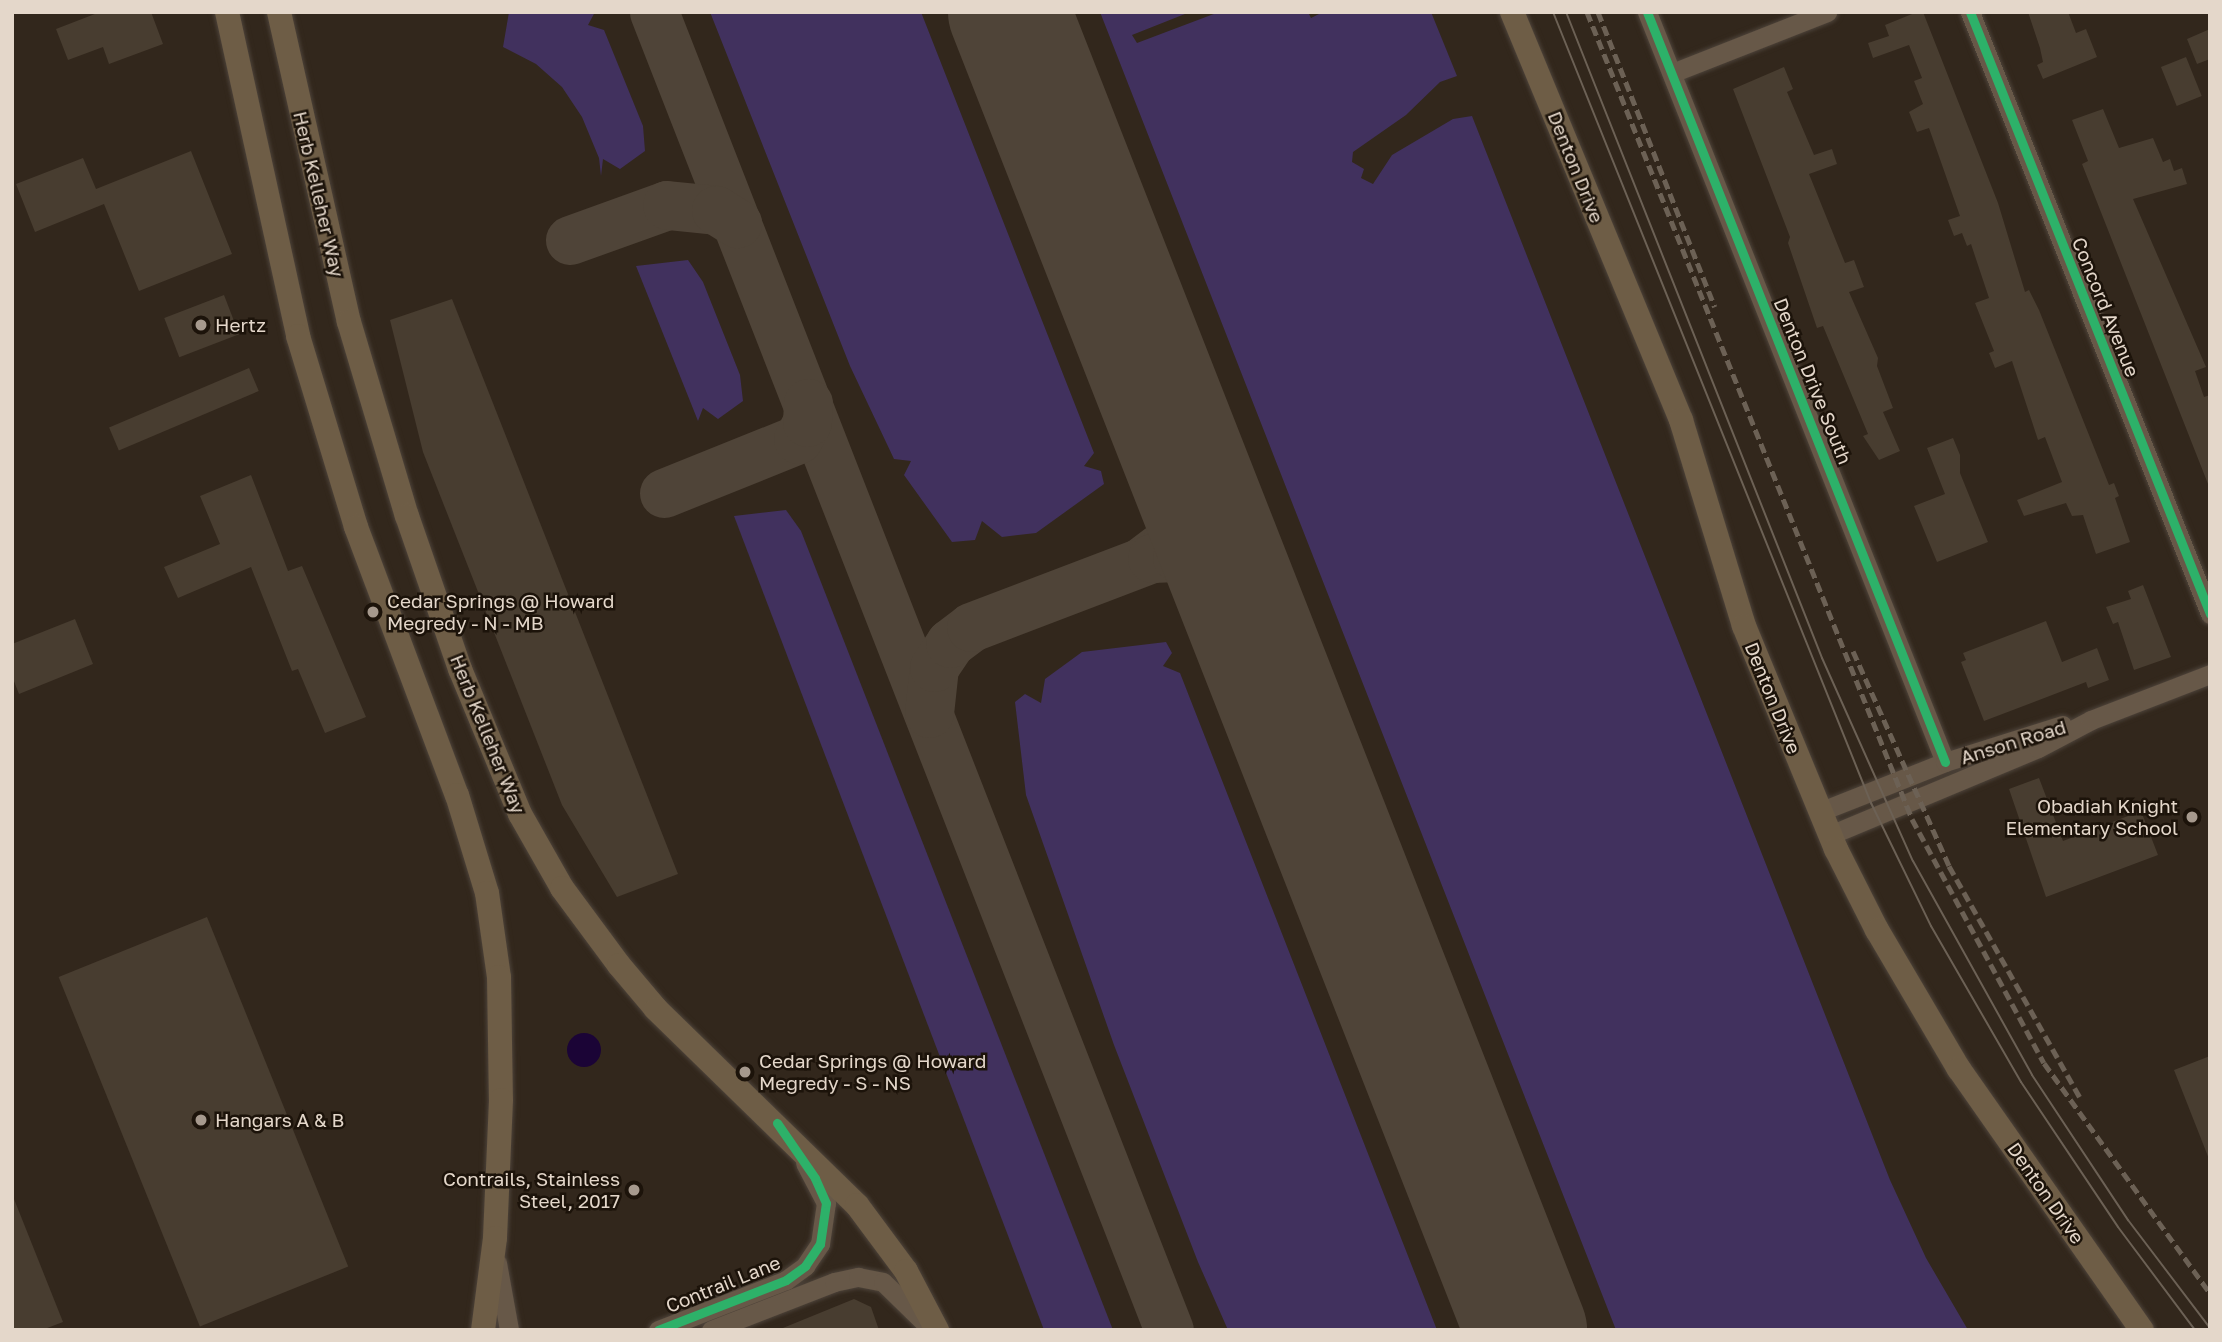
<!DOCTYPE html>
<html>
<head>
<meta charset="utf-8">
<style>
	body { margin:0 }
	#map { position:relative; width:2222px; height:1342px; overflow:hidden; background:#32271c; font-family:"Golos Text",sans-serif }
	div>[style] { position:absolute }
	.green>* { inset:0; background:#41315e }
	.water>* { inset:0; background:#1b0436 }
	.round { border-radius:50% }
	.taxiway>* { height:49px; margin:-24.5px; padding:0 24.5px; transform-origin:24.5px; border-radius:24.5px; background:#4f4438 }
	.runway>* { height:122px; margin:-61px; padding:0 61px; transform-origin:61px; border-radius:61px; background:#4f4438 }
	.building>* { inset:0; background:#483d30; transform-origin:0 0 }
	.roads { filter:drop-shadow(0 0 2px #4d433a) drop-shadow(0 0 2px #4d433a) }
	.minor>* { height:19px; margin:-9.5px; padding:0 9.5px; transform-origin:9.5px; border-radius:9.5px; background:#675848 }
	.major>* { height:24px; margin:-12px; padding:0 12px; transform-origin:12px; border-radius:12px; background:#6e5d46 }
	.tram>* { height:2px; margin:-1px; padding:0 1px; transform-origin:1px; border-radius:1px; background:#6c6155 }
	.rail>* { height:5px; margin-top:-2.5px; transform-origin:0; background:repeating-linear-gradient(90deg,#6c6155 0 10px,transparent 0 15px) }
	.cycleway>* { height:9px; margin:-4.5px; padding:0 4.5px; transform-origin:4.5px; border-radius:4.5px; background:#2db169 }
	.dots>* { width:19px; height:19px; translate:-50% -50%; box-sizing:border-box; border:4px solid #1c130a; border-radius:50% }
	span { translate:-50% -50%; white-space:nowrap; text-align:center; line-height:1.15; -webkit-text-stroke:5px #1c130a; paint-order:stroke }
	.street-label { font-size:19px; color:#e4d7ca }
	.poi-label { font-size:19px; color:#e4d7ca }
	.left { translate:0 -50%; text-align:left }
	.right { translate:-100% -50%; text-align:right }
	.frame { position:absolute; inset:0; border:14px solid #e4d7ca; pointer-events:none }
</style>
</head>
<body>
<div id="map">
	<div class="green">
		<div style="clip-path:polygon(509px 12px,595px 12px,588px 25px,604px 30px,643px 126px,645px 151px,620px 169px,603px 159px,601px 176px,599px 158px,582px 117px,562px 87px,536px 64px,503px 47px)"></div>
		<div style="clip-path:polygon(710px 12px,921px 12px,1094px 453px,1084px 466px,1101px 471px,1104px 484px,1036px 533px,1002px 537px,982px 521px,975px 540px,952px 542px,904px 475px,911px 461px,894px 459px,850px 366px)"></div>
		<div style="clip-path:polygon(1100px 12px,1190px 12px,1132px 35px,1137px 43px,1219px 12px,1308px 12px,1311px 18px,1323px 12px,1431px 12px,1457px 76px,1440px 82px,1406px 115px,1353px 152px,1352px 162px,1364px 169px,1361px 178px,1373px 184px,1392px 155px,1453px 119px,1472px 116px,1890px 1180px,1926px 1258px,1968px 1330px,1616px 1330px)"></div>
		<div style="clip-path:polygon(688px 260px,703px 282px,740px 375px,743px 401px,718px 419px,703px 408px,698px 421px,636px 266px)"></div>
		<div style="clip-path:polygon(786px 510px,801px 531px,1113px 1330px,1044px 1330px,734px 516px)"></div>
		<div style="clip-path:polygon(1166px 642px,1172px 653px,1163px 666px,1180px 673px,1437px 1330px,1228px 1330px,1198px 1262px,1114px 1045px,1026px 795px,1015px 702px,1025px 694px,1041px 703px,1045px 679px,1082px 652px)"></div>
	</div>
	<div class="water">
		<div class="round" style="left:567px;top:1033px;width:34px;height:34px"></div>
	</div>
	<div class="taxiway">
		<div style="left:654px;top:12px;width:1415px;rotate:68.66deg"></div>
		<div style="left:570px;top:240px;width:103px;rotate:-19.8deg"></div>
		<div style="left:667px;top:205px;width:49px;rotate:5.8deg"></div>
		<div style="left:716px;top:210px;width:25px;rotate:32deg"></div>
		<div style="left:664px;top:493px;width:144px;rotate:-21.9deg"></div>
		<div style="left:798px;top:439px;width:19px;rotate:-62deg"></div>
		<div style="left:807px;top:422px;width:19px;rotate:-87deg"></div>
		<div style="left:1142px;top:561px;width:31px;rotate:-37deg"></div>
		<div style="left:1167px;top:542px;width:24px;rotate:-57deg"></div>
		<div style="left:1180px;top:522px;width:32px;rotate:-76deg"></div>
		<div style="left:1188px;top:491px;width:28px;rotate:-94deg"></div>
		<div style="left:929px;top:713px;width:46px;rotate:-83.8deg"></div>
		<div style="left:934px;top:667px;width:29px;rotate:-56deg"></div>
		<div style="left:950px;top:643px;width:26px;rotate:-37deg"></div>
		<div style="left:971px;top:627px;width:194px;rotate:-20.9deg"></div>
		<div style="left:1152px;top:558px;width:25px;rotate:-2deg"></div>
		<div style="left:1177px;top:557px;width:28px;rotate:19deg"></div>
		<div style="left:1203px;top:566px;width:41px;rotate:37.1deg"></div>
	</div>
	<div class="runway">
		<div style="left:1009px;top:12px;width:1416px;rotate:68.58deg"></div>
	</div>
	<div class="building">
		<div style="clip-path:polygon(100px 12px,151px 12px,163px 44px,109px 64px,103px 47px,68px 60px,56px 29px)"></div>
		<div style="clip-path:polygon(1917px 12px,1923px 12px,1998px 203px,2025px 292px,2029px 290px,2039px 310px,2109px 485px,2114px 483px,2119px 496px,2115px 498px,2130px 542px,2096px 554px,2083px 515px,2072px 516px,2066px 503px,2024px 516px,2017px 500px,2062px 482px,2045px 437px,2038px 440px,2012px 361px,1995px 368px,1989px 353px,1994px 351px,1975px 303px,1989px 298px,1971px 244px,1967px 246px,1962px 233px,1954px 236px,1948px 220px,1960px 216px,1929px 128px,1917px 132px,1909px 112px,1923px 104px,1914px 81px,1922px 78px,1909px 45px,1873px 58px,1868px 43px,1889px 36px,1885px 25px)"></div>
		<div style="clip-path:polygon(2028px 12px,2068px 12px,2076px 33px,2086px 29px,2097px 57px,2043px 79px,2037px 65px,2043px 62px,2040px 48px)"></div>
		<div style="clip-path:polygon(2210px 29px,2210px 59px,2197px 64px,2187px 39px)"></div>
		<div style="left:2186px;top:57px;width:42px;height:27px;rotate:68deg"></div>
		<div style="clip-path:polygon(1784px 67px,1793px 89px,1787px 92px,1814px 155px,1832px 149px,1837px 164px,1809px 174px,1845px 263px,1854px 260px,1864px 287px,1849px 292px,1878px 358px,1877px 366px,1893px 408px,1883px 412px,1900px 451px,1879px 460px,1863px 436px,1868px 434px,1823px 326px,1817px 328px,1788px 243px,1790px 237px,1733px 89px)"></div>
		<div style="clip-path:polygon(2103px 109px,2119px 148px,2153px 138px,2163px 162px,2170px 159px,2174px 171px,2182px 168px,2187px 184px,2133px 199px,2206px 367px,2195px 371px,2204px 397px,2210px 395px,2210px 489px,2082px 164px,2088px 161px,2072px 120px)"></div>
		<div style="clip-path:polygon(191px 151px,232px 254px,139px 291px,104px 204px,35px 232px,16px 184px,83px 158px,96px 189px)"></div>
		<div style="left:224px;top:295px;width:42px;height:64px;rotate:69deg"></div>
		<div style="clip-path:polygon(452px 299px,678px 874px,617px 897px,562px 805px,423px 452px,390px 320px)"></div>
		<div style="left:249px;top:368px;width:25px;height:152px;rotate:67deg"></div>
		<div style="clip-path:polygon(1953px 438px,1960px 455px,1960px 473px,1988px 542px,1937px 562px,1914px 506px,1945px 494px,1927px 448px)"></div>
		<div style="clip-path:polygon(251px 475px,288px 571px,302px 566px,366px 717px,325px 733px,298px 669px,292px 671px,251px 567px,178px 598px,164px 567px,220px 544px,200px 496px)"></div>
		<div style="clip-path:polygon(2143px 585px,2171px 657px,2134px 670px,2118px 622px,2113px 624px,2106px 607px,2131px 599px,2128px 591px)"></div>
		<div style="clip-path:polygon(75px 619px,93px 664px,19px 694px,12px 676px,12px 644px)"></div>
		<div style="clip-path:polygon(2046px 621px,2062px 662px,2097px 648px,2109px 680px,2088px 688px,2086px 682px,1984px 721px,1961px 662px,1966px 660px,1963px 653px)"></div>
		<div style="clip-path:polygon(2039px 778px,2063px 841px,2141px 811px,2158px 855px,2046px 897px,2009px 789px)"></div>
		<div style="left:207px;top:917px;width:377px;height:160px;rotate:68deg"></div>
		<div style="clip-path:polygon(2210px 1056px,2210px 1159px,2209px 1159px,2174px 1070px)"></div>
		<div style="clip-path:polygon(12px 1194px,63px 1322px,42px 1330px,12px 1330px)"></div>
		<div style="clip-path:polygon(854px 1299px,871px 1307px,879px 1330px,778px 1330px)"></div>
	</div>
	<div class="roads">
		<div class="minor">
			<div style="left:1647px;top:12px;width:807px;rotate:68.33deg"></div>
			<div style="left:1970px;top:12px;width:648px;rotate:68.26deg"></div>
			<div style="left:1672px;top:73px;width:167px;rotate:-21.5deg"></div>
			<div style="left:1819px;top:812px;width:136px;rotate:-21.6deg"></div>
			<div style="left:1945px;top:762px;width:123px;rotate:-17.5deg"></div>
			<div style="left:1830px;top:835px;width:225px;rotate:-22.7deg"></div>
			<div style="left:2038px;top:748px;width:60px;rotate:-27.8deg"></div>
			<div style="left:2091px;top:720px;width:128px;rotate:-21.1deg"></div>
			<div style="left:497px;top:1263px;width:68px;rotate:79.8deg"></div>
			<div style="left:658px;top:1330px;width:137px;rotate:-21.3deg"></div>
			<div style="left:786px;top:1280px;width:24px;rotate:-36deg"></div>
			<div style="left:805px;top:1266px;width:27px;rotate:-56deg"></div>
			<div style="left:820px;top:1244px;width:41px;rotate:-81.7deg"></div>
			<div style="left:826px;top:1203px;width:45px;rotate:-117.7deg"></div>
			<div style="left:711px;top:1330px;width:132px;rotate:-21.3deg"></div>
			<div style="left:834px;top:1282px;width:25px;rotate:-12deg"></div>
			<div style="left:858px;top:1277px;width:25px;rotate:11deg"></div>
			<div style="left:883px;top:1282px;width:60px;rotate:44.3deg"></div>
		</div>
		<div class="major">
			<div style="left:227px;top:12px;width:332px;rotate:77.6deg"></div>
			<div style="left:298px;top:336px;width:200px;rotate:73.1deg"></div>
			<div style="left:356px;top:527px;width:286px;rotate:69.4deg"></div>
			<div style="left:457px;top:795px;width:102px;rotate:73deg"></div>
			<div style="left:487px;top:893px;width:85px;rotate:81.9deg"></div>
			<div style="left:499px;top:977px;width:123px;rotate:89.1deg"></div>
			<div style="left:501px;top:1100px;width:138px;rotate:92.5deg"></div>
			<div style="left:495px;top:1238px;width:93px;rotate:97.4deg"></div>
			<div style="left:279px;top:12px;width:318px;rotate:77.3deg"></div>
			<div style="left:349px;top:322px;width:202px;rotate:73.4deg"></div>
			<div style="left:407px;top:516px;width:162px;rotate:70.9deg"></div>
			<div style="left:460px;top:669px;width:157px;rotate:67.5deg"></div>
			<div style="left:520px;top:814px;width:85px;rotate:60.4deg"></div>
			<div style="left:562px;top:888px;width:96px;rotate:53.5deg"></div>
			<div style="left:619px;top:965px;width:57px;rotate:49.9deg"></div>
			<div style="left:656px;top:1009px;width:281px;rotate:44.3deg"></div>
			<div style="left:857px;top:1205px;width:82px;rotate:53.4deg"></div>
			<div style="left:906px;top:1271px;width:67px;rotate:62.3deg"></div>
			<div style="left:1512px;top:12px;width:442px;rotate:67.5deg"></div>
			<div style="left:1681px;top:420px;width:215px;rotate:73deg"></div>
			<div style="left:1744px;top:626px;width:241px;rotate:67.6deg"></div>
			<div style="left:1836px;top:849px;width:91px;rotate:63.2deg"></div>
			<div style="left:1877px;top:930px;width:161px;rotate:59.5deg"></div>
			<div style="left:1959px;top:1069px;width:319px;rotate:55deg"></div>
		</div>
	</div>
	<div class="tram">
		<div style="left:1553px;top:12px;width:853px;rotate:68.1deg"></div>
		<div style="left:1871px;top:803px;width:137px;rotate:64deg"></div>
		<div style="left:1931px;top:926px;width:180px;rotate:60deg"></div>
		<div style="left:2021px;top:1082px;width:174px;rotate:56.2deg"></div>
		<div style="left:2118px;top:1227px;width:129px;rotate:53.2deg"></div>
		<div style="left:1566px;top:12px;width:695px;rotate:68.38deg"></div>
		<div style="left:1822px;top:658px;width:222px;rotate:65.9deg"></div>
		<div style="left:1913px;top:861px;width:245px;rotate:60.9deg"></div>
		<div style="left:2032px;top:1075px;width:174px;rotate:56.5deg"></div>
		<div style="left:2128px;top:1220px;width:136px;rotate:52.8deg"></div>
	</div>
	<div class="rail">
		<div style="left:1587px;top:12px;width:870px;rotate:68.06deg"></div>
		<div style="left:1912px;top:819px;width:277px;rotate:61.6deg"></div>
		<div style="left:2044px;top:1063px;width:284px;rotate:54.2deg"></div>
		<div style="left:1598px;top:12px;width:317px;rotate:68.4deg"></div>
		<div style="left:1853px;top:651px;width:235px;rotate:65.9deg"></div>
		<div style="left:1949px;top:866px;width:268px;rotate:60.5deg"></div>
	</div>
	<div class="cycleway">
		<div style="left:1647px;top:12px;width:807px;rotate:68.33deg"></div>
		<div style="left:1970px;top:12px;width:648px;rotate:68.26deg"></div>
		<div style="left:658px;top:1330px;width:137px;rotate:-21.3deg"></div>
		<div style="left:786px;top:1280px;width:24px;rotate:-36deg"></div>
		<div style="left:805px;top:1266px;width:27px;rotate:-56deg"></div>
		<div style="left:820px;top:1244px;width:41px;rotate:-81.7deg"></div>
		<div style="left:826px;top:1203px;width:27px;rotate:-114deg"></div>
		<div style="left:815px;top:1178px;width:67px;rotate:-124.6deg"></div>
	</div>
	<div class="dots">
		<div style="left:201px;top:325px;background:#a6998d"></div>
		<div style="left:373px;top:612px;background:#a6998d"></div>
		<div style="left:2192px;top:817px;background:#a6998d"></div>
		<div style="left:745px;top:1072px;background:#a6998d"></div>
		<div style="left:201px;top:1120px;background:#a6998d"></div>
		<div style="left:634px;top:1190px;background:#a6998d"></div>
	</div>
	<div class="street-label">
		<span style="left:1576px;top:167px;rotate:68deg">Denton Drive</span>
		<span style="left:319px;top:194px;rotate:77deg">Herb Kelleher Way</span>
		<span style="left:2106px;top:307px;rotate:68deg">Concord Avenue</span>
		<span style="left:1813px;top:381px;rotate:68deg">Denton Drive South</span>
		<span style="left:1773px;top:698px;rotate:68deg">Denton Drive</span>
		<span style="left:488px;top:734px;rotate:68deg">Herb Kelleher Way</span>
		<span style="left:2013px;top:742px;rotate:-17deg">Anson Road</span>
		<span style="left:2046px;top:1193px;rotate:55deg">Denton Drive</span>
		<span style="left:723px;top:1284px;rotate:-22deg">Contrail Lane</span>
	</div>
	<div class="poi-label">
		<span class="left" style="left:215px;top:325px">Hertz</span>
		<span class="left" style="left:387px;top:612px">Cedar Springs @ Howard<br>Megredy - N - MB</span>
		<span class="right" style="left:2178px;top:817px">Obadiah Knight<br>Elementary School</span>
		<span class="left" style="left:759px;top:1072px">Cedar Springs @ Howard<br>Megredy - S - NS</span>
		<span class="left" style="left:215px;top:1120px">Hangars A &amp; B</span>
		<span class="right" style="left:620px;top:1190px">Contrails, Stainless<br>Steel, 2017</span>
	</div>
	<div class="frame"></div>
</div>
</body>
</html>
